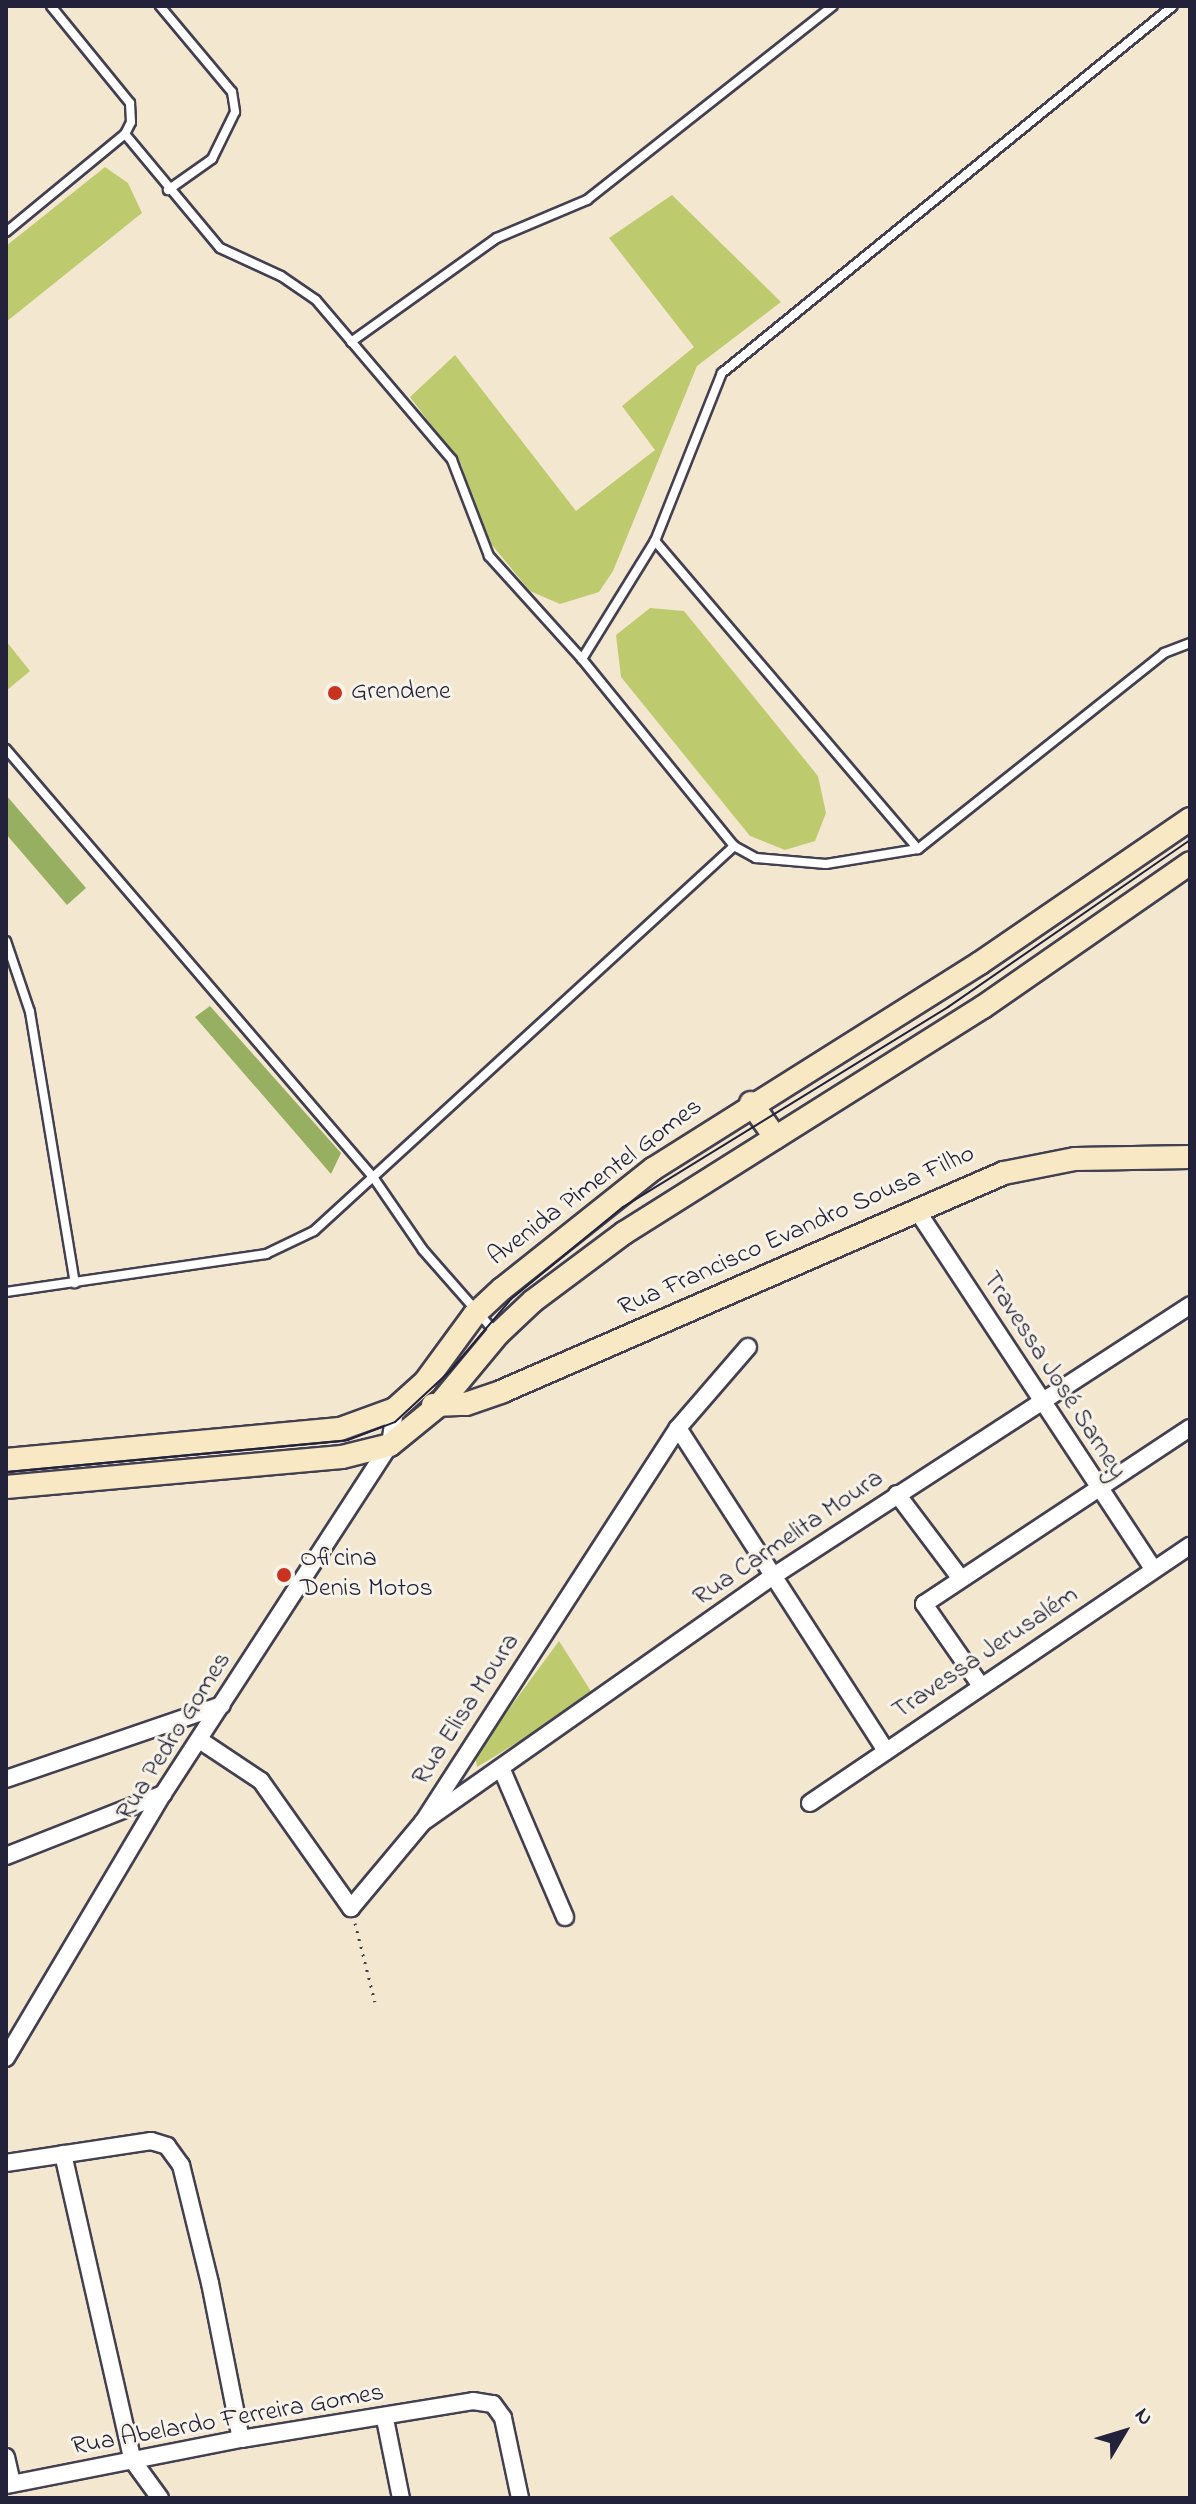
<!DOCTYPE html>
<html>
<head>
<meta charset="utf-8">
<style>
  body { margin:0 }
  #map { position:relative; width:1196px; height:2504px; overflow:hidden; background:#f4e7d0; font-family:"Indie Flower",sans-serif }
  div>[style] { position:absolute }
  .green>* { inset:0; background:#bdcb6e }
  .forest>* { inset:0; background:#96af61 }
  .path>* { height:3px; margin-top:-1.5px; transform-origin:0; background:repeating-linear-gradient(90deg,#424051 0 2px,transparent 0 8px) }
  .roads { filter:drop-shadow(2px 0 #424051) drop-shadow(-2px 0 #424051) drop-shadow(0 2px #424051) drop-shadow(0 -2px #424051) }
  .lane>* { height:8px; margin:-4px; padding:0 4px; transform-origin:4px; border-radius:4px; background:#fff }
  .street>* { height:16px; margin:-8px; padding:0 8px; transform-origin:8px; border-radius:8px; background:#fff }
  .secondary>* { height:22px; margin:-11px; padding:0 11px; transform-origin:11px; border-radius:11px; background:#f8e8c3 }
  .tram>* { height:2px; margin:-1px; padding:0 1px; transform-origin:1px; border-radius:1px; background:#22223b }
  .dots>* { width:22px; height:22px; translate:-50% -50%; box-sizing:border-box; border:4px solid #f7f3e8; border-radius:50% }
  span { translate:-50% -50%; white-space:nowrap; text-align:center; line-height:1.15; -webkit-text-stroke:6px #f7f3e8; paint-order:stroke }
  .poi-label { font-size:26px; color:#22223b }
  .left { translate:0 -50%; text-align:left }
  .street-label { font-size:26px; color:#22223b }
  .frame { position:absolute; inset:0; border:8px solid #22223b; pointer-events:none }
  .north { position:absolute; left:1084px; top:2392px; width:80px; height:80px; -webkit-text-stroke:6px #f7f3e8; paint-order:stroke; rotate:52deg; font-size:22px; font-weight:700; line-height:32px; text-align:center; color:#22223b }
  .north::after { content:''; display:block; margin:auto; width:28px; height:36px; background:#22223b; clip-path:polygon(50% 0,100% 100%,50% 72%,0 100%) }
</style>
</head>
<body>
<div id="map">
  <div class="green">
    <i style="clip-path:polygon(105px 167px,128px 183px,142px 213px,6px 322px,6px 246px)"></i>
    <i style="clip-path:polygon(672px 195px,781px 302px,697px 366px,613px 571px,599px 592px,560px 604px,530px 591px,477px 527px,462px 466px,410px 397px,455px 355px,576px 511px,655px 450px,622px 406px,694px 347px,609px 238px)"></i>
    <i style="clip-path:polygon(650px 608px,684px 611px,818px 776px,826px 813px,815px 841px,785px 850px,750px 836px,621px 677px,616px 635px)"></i>
    <i style="clip-path:polygon(6px 641px,30px 671px,6px 691px)"></i>
    <i style="clip-path:polygon(559px 1641px,594px 1696px,477px 1767px,475px 1755px)"></i>
  </div>
  <div class="forest">
    <i style="clip-path:polygon(6px 795px,86px 888px,67px 905px,6px 834px)"></i>
    <i style="clip-path:polygon(210px 1006px,341px 1153px,331px 1174px,195px 1017px)"></i>
  </div>
  <div class="path">
    <i style="left:355px;top:1923px;width:81px;rotate:75.8deg"></i>
  </div>
  <div class="roads">
    <div class="lane">
      <i style="left:160px;top:6px;width:112px;rotate:50.1deg"></i>
      <i style="left:232px;top:92px;width:20px;rotate:81deg"></i>
      <i style="left:235px;top:112px;width:52px;rotate:116.1deg"></i>
      <i style="left:212px;top:159px;width:54px;rotate:144.8deg"></i>
      <i style="left:125px;top:134px;width:148px;rotate:50.2deg"></i>
      <i style="left:220px;top:248px;width:67px;rotate:24.7deg"></i>
      <i style="left:281px;top:276px;width:42px;rotate:34.4deg"></i>
      <i style="left:316px;top:300px;width:210px;rotate:49.6deg"></i>
      <i style="left:452px;top:460px;width:103px;rotate:68.9deg"></i>
      <i style="left:489px;top:556px;width:139px;rotate:47.9deg"></i>
      <i style="left:582px;top:659px;width:241px;rotate:50.9deg"></i>
      <i style="left:734px;top:846px;width:25px;rotate:29deg"></i>
      <i style="left:756px;top:858px;width:70px;rotate:4.9deg"></i>
      <i style="left:826px;top:864px;width:93px;rotate:-9.3deg"></i>
      <i style="left:918px;top:849px;width:315px;rotate:-38.5deg"></i>
      <i style="left:1164px;top:653px;width:28px;rotate:-21deg"></i>
      <i style="left:6px;top:232px;width:154px;rotate:-39.5deg"></i>
      <i style="left:125px;top:134px;width:13px;rotate:-63deg"></i>
      <i style="left:131px;top:122px;width:19px;rotate:-93deg"></i>
      <i style="left:130px;top:103px;width:125px;rotate:-129.2deg"></i>
      <i style="left:351px;top:342px;width:179px;rotate:-35.5deg"></i>
      <i style="left:497px;top:238px;width:98px;rotate:-22.9deg"></i>
      <i style="left:587px;top:200px;width:313px;rotate:-38.3deg"></i>
      <i style="left:655px;top:541px;width:405px;rotate:49.5deg"></i>
      <i style="left:582px;top:659px;width:139px;rotate:-58.3deg"></i>
      <i style="left:655px;top:541px;width:181px;rotate:-68.3deg"></i>
      <i style="left:722px;top:373px;width:581px;rotate:-39.14deg"></i>
      <i style="left:6px;top:749px;width:564px;rotate:49.39deg"></i>
      <i style="left:373px;top:1177px;width:490px;rotate:-42.5deg"></i>
      <i style="left:6px;top:941px;width:75px;rotate:71.3deg"></i>
      <i style="left:30px;top:1012px;width:275px;rotate:80.6deg"></i>
      <i style="left:6px;top:1292px;width:263px;rotate:-8.3deg"></i>
      <i style="left:266px;top:1254px;width:53px;rotate:-25.6deg"></i>
      <i style="left:314px;top:1231px;width:80px;rotate:-42.5deg"></i>
      <i style="left:373px;top:1177px;width:88px;rotate:55.6deg"></i>
      <i style="left:423px;top:1250px;width:109px;rotate:48.7deg"></i>
    </div>
    <div class="street">
      <i style="left:916px;top:1209px;width:431px;rotate:56.6deg"></i>
      <i style="left:678px;top:1428px;width:384px;rotate:57.2deg"></i>
      <i style="left:897px;top:1494px;width:106px;rotate:53deg"></i>
      <i style="left:981px;top:1686px;width:100px;rotate:-124.8deg"></i>
      <i style="left:924px;top:1604px;width:319px;rotate:-33.5deg"></i>
      <i style="left:201px;top:1741px;width:72px;rotate:33.7deg"></i>
      <i style="left:261px;top:1781px;width:156px;rotate:54.7deg"></i>
      <i style="left:351px;top:1908px;width:112px;rotate:-50.1deg"></i>
      <i style="left:423px;top:1822px;width:469px;rotate:-57.1deg"></i>
      <i style="left:678px;top:1428px;width:107px;rotate:-49.2deg"></i>
      <i style="left:502px;top:1770px;width:160px;rotate:66.8deg"></i>
      <i style="left:6px;top:1779px;width:228px;rotate:-18.9deg"></i>
      <i style="left:810px;top:1803px;width:459px;rotate:-34.1deg"></i>
      <i style="left:423px;top:1822px;width:430px;rotate:-35.1deg"></i>
      <i style="left:775px;top:1575px;width:495px;rotate:-33deg"></i>
      <i style="left:6px;top:1856px;width:169px;rotate:-21.5deg"></i>
      <i style="left:6px;top:2058px;width:307px;rotate:-59.3deg"></i>
      <i style="left:163px;top:1794px;width:416px;rotate:-57deg"></i>
      <i style="left:390px;top:1445px;width:36px;rotate:-82deg"></i>
      <i style="left:63px;top:2154px;width:315px;rotate:77.2deg"></i>
      <i style="left:133px;top:2461px;width:46px;rotate:53.9deg"></i>
      <i style="left:6px;top:2163px;width:147px;rotate:-8.6deg"></i>
      <i style="left:151px;top:2141px;width:17px;rotate:17deg"></i>
      <i style="left:167px;top:2146px;width:24px;rotate:54deg"></i>
      <i style="left:181px;top:2165px;width:122px;rotate:76.2deg"></i>
      <i style="left:210px;top:2283px;width:159px;rotate:78.8deg"></i>
      <i style="left:385px;top:2419px;width:81px;rotate:78.6deg"></i>
      <i style="left:6px;top:2457px;width:27px;rotate:77deg"></i>
      <i style="left:6px;top:2485px;width:239px;rotate:-11.1deg"></i>
      <i style="left:241px;top:2439px;width:235px;rotate:-9.3deg"></i>
      <i style="left:473px;top:2401px;width:20px;rotate:9deg"></i>
      <i style="left:493px;top:2404px;width:17px;rotate:54deg"></i>
      <i style="left:503px;top:2418px;width:82px;rotate:78deg"></i>
    </div>
    <div class="secondary">
      <i style="left:751px;top:1103px;width:42px;rotate:54.8deg"></i>
      <i style="left:433px;top:1405px;width:33px;rotate:-2deg"></i>
      <i style="left:466px;top:1404px;width:39px;rotate:-19deg"></i>
      <i style="left:503px;top:1391px;width:546px;rotate:-23.52deg"></i>
      <i style="left:1004px;top:1173px;width:72px;rotate:-11.2deg"></i>
      <i style="left:1075px;top:1159px;width:115px;rotate:-1deg"></i>
      <i style="left:6px;top:1460px;width:335px;rotate:-5.3deg"></i>
      <i style="left:340px;top:1429px;width:59px;rotate:-20deg"></i>
      <i style="left:395px;top:1409px;width:40px;rotate:-42deg"></i>
      <i style="left:425px;top:1382px;width:84px;rotate:-53.7deg"></i>
      <i style="left:475px;top:1314px;width:37px;rotate:-43deg"></i>
      <i style="left:502px;top:1289px;width:193px;rotate:-38.5deg"></i>
      <i style="left:653px;top:1169px;width:386px;rotate:-32.2deg"></i>
      <i style="left:980px;top:963px;width:255px;rotate:-34.4deg"></i>
      <i style="left:6px;top:1487px;width:337px;rotate:-5.1deg"></i>
      <i style="left:342px;top:1457px;width:49px;rotate:-14deg"></i>
      <i style="left:390px;top:1445px;width:63px;rotate:-39.2deg"></i>
      <i style="left:439px;top:1405px;width:92px;rotate:-50.3deg"></i>
      <i style="left:498px;top:1334px;width:48px;rotate:-43.3deg"></i>
      <i style="left:533px;top:1301px;width:114px;rotate:-36.8deg"></i>
      <i style="left:624px;top:1233px;width:424px;rotate:-32.2deg"></i>
      <i style="left:983px;top:1007px;width:252px;rotate:-34.8deg"></i>
    </div>
  </div>
  <div class="tram">
    <i style="left:6px;top:1472px;width:343px;rotate:-5.3deg"></i>
    <i style="left:348px;top:1440px;width:50px;rotate:-21deg"></i>
    <i style="left:395px;top:1422px;width:75px;rotate:-42.8deg"></i>
    <i style="left:450px;top:1371px;width:94px;rotate:-49.7deg"></i>
    <i style="left:511px;top:1299px;width:145px;rotate:-39.4deg"></i>
    <i style="left:623px;top:1207px;width:382px;rotate:-31.6deg"></i>
    <i style="left:948px;top:1007px;width:294px;rotate:-34.6deg"></i>
  </div>
  <div class="dots">
    <i style="left:335px;top:693px;background:#c8321e"></i>
    <i style="left:284px;top:1575px;background:#c8321e"></i>
  </div>
  <div class="poi-label">
    <span class="left" style="left:351px;top:693px">Grendene</span>
    <span class="left" style="left:300px;top:1575px">Oficina<br>Denis Motos</span>
  </div>
  <div class="street-label">
    <span style="left:596px;top:1183px;rotate:-37deg">Avenida Pimentel Gomes</span>
    <span style="left:797px;top:1232px;rotate:-24deg">Rua Francisco Evandro Sousa Filho</span>
    <span style="left:1053px;top:1376px;rotate:57deg">Travessa José Sarney</span>
    <span style="left:789px;top:1539px;rotate:-34deg">Rua Carmelita Moura</span>
    <span style="left:986px;top:1654px;rotate:-34deg">Travessa Jerusalém</span>
    <span style="left:467px;top:1710px;rotate:-57deg">Rua Elisa Moura</span>
    <span style="left:175px;top:1737px;rotate:-58deg">Rua Pedro Gomes</span>
    <span style="left:228px;top:2421px;rotate:-10deg">Rua Abelardo Ferreira Gomes</span>
  </div>
  <div class="frame"></div>
  <div class="north">N</div>
</div>
</body>
</html>
